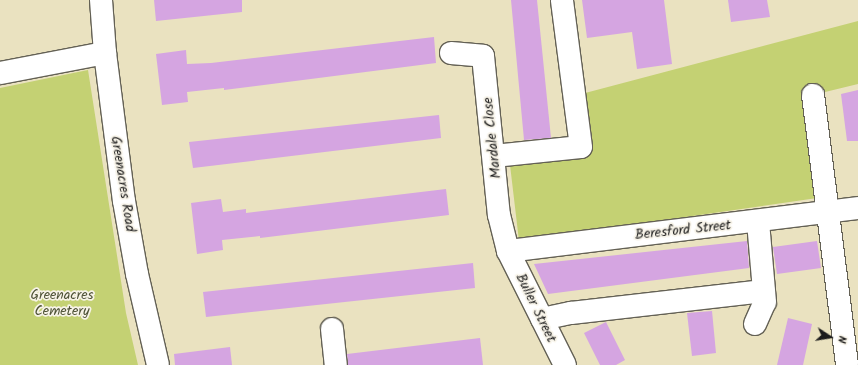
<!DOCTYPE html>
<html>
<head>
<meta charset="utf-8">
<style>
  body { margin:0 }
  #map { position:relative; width:858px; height:365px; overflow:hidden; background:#eae2c0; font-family:Kalam,sans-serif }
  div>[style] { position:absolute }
  .green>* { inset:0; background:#c4d173 }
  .building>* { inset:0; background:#d5a5e1 }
  .roads { filter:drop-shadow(1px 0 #646155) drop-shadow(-1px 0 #646155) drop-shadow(0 1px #646155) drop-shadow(0 -1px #646155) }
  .minor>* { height:22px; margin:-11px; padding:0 11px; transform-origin:11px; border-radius:11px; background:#fff }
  span { translate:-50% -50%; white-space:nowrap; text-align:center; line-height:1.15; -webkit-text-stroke:3.5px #f7f3e8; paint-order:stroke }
  .street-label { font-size:14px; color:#1c1c1c }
  .park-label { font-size:14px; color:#4e5236 }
  .north { position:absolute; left:810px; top:317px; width:40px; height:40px; -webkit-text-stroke:3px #f7f3e8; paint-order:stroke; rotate:102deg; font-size:11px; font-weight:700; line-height:16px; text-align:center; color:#1c1c1c }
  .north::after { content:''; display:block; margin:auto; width:14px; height:18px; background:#1c1c1c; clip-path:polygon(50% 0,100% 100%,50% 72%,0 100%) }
</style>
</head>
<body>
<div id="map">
  <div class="green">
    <i style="clip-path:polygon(858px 21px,858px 84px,821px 93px,831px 196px,519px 241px,508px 148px,576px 139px,570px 97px)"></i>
    <i style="clip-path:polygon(88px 70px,126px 313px,138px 365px,0 365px,0 88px)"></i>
  </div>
  <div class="building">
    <i style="clip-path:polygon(154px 0,242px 0,242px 12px,156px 21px)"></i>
    <i style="clip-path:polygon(511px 0,537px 0,551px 138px,524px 140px)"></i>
    <i style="clip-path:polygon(582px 0,664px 0,672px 64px,637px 69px,632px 32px,587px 38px)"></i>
    <i style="clip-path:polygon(728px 0,767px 0,770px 17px,731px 22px)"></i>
    <i style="clip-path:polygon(434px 37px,436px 63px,224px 90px,224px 88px,187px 92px,188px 102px,162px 105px,156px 54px,186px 50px,187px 64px,211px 63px)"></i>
    <i style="clip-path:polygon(858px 90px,858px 141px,847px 141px,841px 94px)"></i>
    <i style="clip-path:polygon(439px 115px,441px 138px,193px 168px,189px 142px)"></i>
    <i style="clip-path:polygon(446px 189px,449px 215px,260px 238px,260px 236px,222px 240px,223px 250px,197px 254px,191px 203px,221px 199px,223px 212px,246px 209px,246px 213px)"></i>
    <i style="clip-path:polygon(747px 241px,749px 268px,548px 294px,534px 264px)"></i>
    <i style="clip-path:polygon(817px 241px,821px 268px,777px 274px,773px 247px)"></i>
    <i style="clip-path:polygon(473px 263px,475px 288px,206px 317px,203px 292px)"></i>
    <i style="clip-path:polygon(712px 311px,716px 353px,692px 356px,687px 313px)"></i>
    <i style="clip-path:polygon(788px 318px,812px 324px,803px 365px,777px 365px)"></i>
    <i style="clip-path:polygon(606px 322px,625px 360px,616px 365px,600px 365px,584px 333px)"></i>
    <i style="clip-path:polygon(480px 338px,483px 365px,348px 365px,347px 354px)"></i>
    <i style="clip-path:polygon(230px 347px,232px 365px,175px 365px,174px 354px)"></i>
  </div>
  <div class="roads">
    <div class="minor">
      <i style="left:101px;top:0;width:53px;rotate:85.7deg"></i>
      <i style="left:105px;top:53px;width:149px;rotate:82.7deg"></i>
      <i style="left:124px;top:201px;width:74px;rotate:79.9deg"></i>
      <i style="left:137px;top:274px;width:93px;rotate:77deg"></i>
      <i style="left:451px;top:53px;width:32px;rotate:5deg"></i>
      <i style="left:483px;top:56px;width:160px;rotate:84.3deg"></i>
      <i style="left:499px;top:215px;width:37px;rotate:76deg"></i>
      <i style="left:508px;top:251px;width:127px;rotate:63.4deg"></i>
      <i style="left:0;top:73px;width:107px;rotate:-10.8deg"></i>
      <i style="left:813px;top:95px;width:272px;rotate:82.8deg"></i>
      <i style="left:494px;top:156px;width:87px;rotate:-5.9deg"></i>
      <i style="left:581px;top:147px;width:148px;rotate:-97.4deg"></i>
      <i style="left:508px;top:251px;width:353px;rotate:-7deg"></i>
      <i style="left:542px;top:319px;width:30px;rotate:-12deg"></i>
      <i style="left:571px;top:313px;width:194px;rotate:-6.5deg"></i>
      <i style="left:755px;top:324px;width:24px;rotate:-66deg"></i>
      <i style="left:765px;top:302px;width:80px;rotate:-95deg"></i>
      <i style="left:332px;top:329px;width:36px;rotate:84deg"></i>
    </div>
  </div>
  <div class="street-label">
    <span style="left:492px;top:138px;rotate:-96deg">Mardale Close</span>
    <span style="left:123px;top:184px;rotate:81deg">Greenacres Road</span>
    <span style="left:683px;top:230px;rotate:-6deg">Beresford Street</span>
    <span style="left:536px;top:308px;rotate:64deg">Buller Street</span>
  </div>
  <div class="park-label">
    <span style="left:62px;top:303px">Greenacres<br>Cemetery</span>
  </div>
  <div class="north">N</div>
</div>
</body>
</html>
